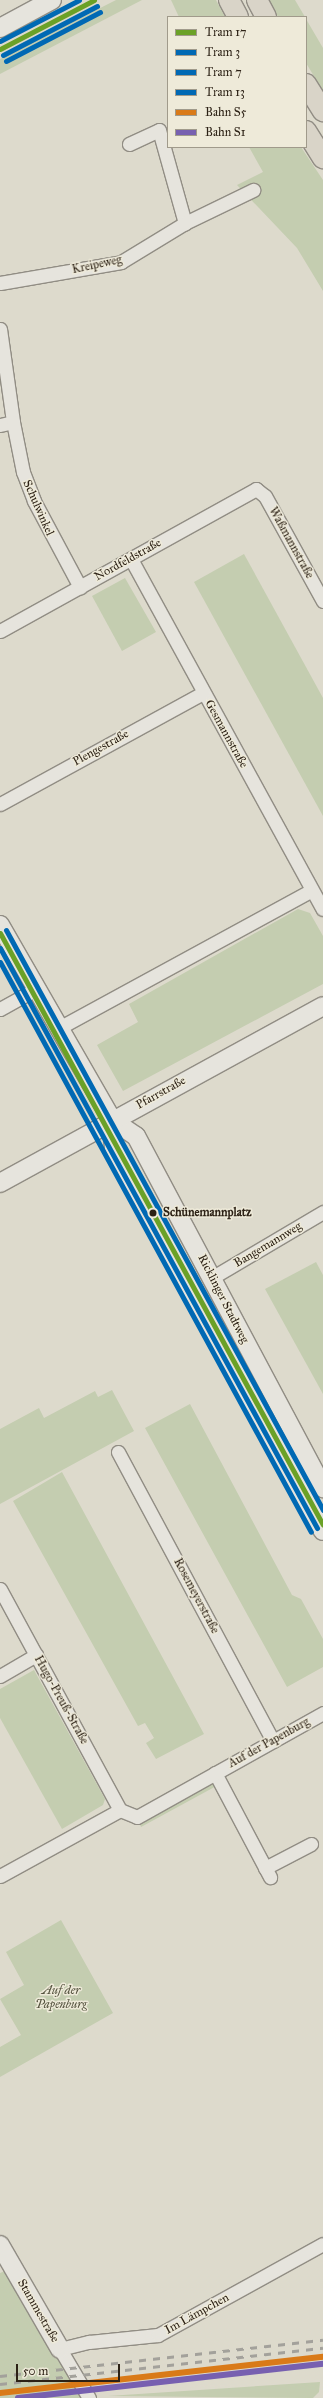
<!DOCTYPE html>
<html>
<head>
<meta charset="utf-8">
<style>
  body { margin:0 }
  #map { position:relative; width:323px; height:2398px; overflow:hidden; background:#dddacc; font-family:"IM FELL Great Primer",serif }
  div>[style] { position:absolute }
  .green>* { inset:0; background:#c4cdb0 }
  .roads { filter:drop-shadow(1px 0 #918d84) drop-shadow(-1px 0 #918d84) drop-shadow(0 1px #918d84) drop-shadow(0 -1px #918d84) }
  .street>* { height:13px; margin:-6.5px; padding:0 6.5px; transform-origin:6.5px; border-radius:6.5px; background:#e6e4dd }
  .secondary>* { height:18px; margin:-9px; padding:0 9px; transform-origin:9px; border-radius:9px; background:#e6e4dd }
  .primary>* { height:20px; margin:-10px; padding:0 10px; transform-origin:10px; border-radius:10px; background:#d9d4c8 }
  .rail>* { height:3px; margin-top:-1.5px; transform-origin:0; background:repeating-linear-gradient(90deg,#a3a19b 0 7px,transparent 0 14px) }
  .rail-1>* { height:6px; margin:-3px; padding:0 3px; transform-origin:3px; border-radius:3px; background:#d97a18 }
  .rail-2>* { height:6px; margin:-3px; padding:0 3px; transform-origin:3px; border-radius:3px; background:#7760b0 }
  .tram-1>* { height:5px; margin:-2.5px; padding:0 2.5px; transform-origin:2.5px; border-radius:2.5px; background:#6ba127 }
  .tram-2>* { height:5px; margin:-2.5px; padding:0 2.5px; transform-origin:2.5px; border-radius:2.5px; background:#0069b4 }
  .tram-3>* { height:5px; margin:-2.5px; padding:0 2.5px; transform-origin:2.5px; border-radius:2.5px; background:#0069b4 }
  .tram-4>* { height:5px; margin:-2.5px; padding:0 2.5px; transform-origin:2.5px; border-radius:2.5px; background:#0069b4 }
  .dots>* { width:11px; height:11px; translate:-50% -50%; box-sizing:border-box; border:2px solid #eeead9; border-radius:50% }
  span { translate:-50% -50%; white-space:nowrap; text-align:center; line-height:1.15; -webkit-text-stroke:3px #eeead9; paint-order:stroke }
  .street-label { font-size:12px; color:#2c2115 }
  .stop-label { font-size:12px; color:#2c2115; font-weight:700 }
  .left { translate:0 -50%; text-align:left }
  .park-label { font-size:12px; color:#53513d; font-style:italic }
  .legend { position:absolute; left:167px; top:16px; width:140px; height:132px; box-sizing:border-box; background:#eeead9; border:1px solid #a09a8b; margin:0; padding:5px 7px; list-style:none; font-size:12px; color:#2c2115 }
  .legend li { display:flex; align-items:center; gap:8px; height:20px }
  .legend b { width:20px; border:1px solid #a09a8b }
  .scale { position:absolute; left:16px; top:2364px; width:104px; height:18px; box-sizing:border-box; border:2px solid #2c2115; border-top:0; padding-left:5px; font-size:12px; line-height:14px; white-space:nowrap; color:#2c2115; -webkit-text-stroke:3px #eeead9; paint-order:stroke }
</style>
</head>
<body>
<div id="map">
  <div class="green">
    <i style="clip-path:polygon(116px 0,142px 0,0 74px,0 59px)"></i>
    <i style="clip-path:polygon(171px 0,216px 0,225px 17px,179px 17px)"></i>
    <i style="clip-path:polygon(269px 0,295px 0,305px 17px,278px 17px)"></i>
    <i style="clip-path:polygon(306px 19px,323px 48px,323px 91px,306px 63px)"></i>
    <i style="clip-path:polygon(249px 147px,301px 147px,323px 180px,323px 291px,297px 248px,237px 185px,263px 172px)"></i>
    <i style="clip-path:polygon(244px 554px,323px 698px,323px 816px,194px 582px)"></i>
    <i style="clip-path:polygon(125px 578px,156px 632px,122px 651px,92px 596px)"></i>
    <i style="clip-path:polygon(298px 909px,310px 913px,323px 936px,323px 984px,123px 1091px,97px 1045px,138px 1022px,129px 1004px)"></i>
    <i style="clip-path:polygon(316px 1262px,323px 1275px,323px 1394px,265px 1289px)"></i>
    <i style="clip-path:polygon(112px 1390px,134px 1431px,0 1504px,0 1429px,39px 1408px,44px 1418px,95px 1391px,98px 1397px)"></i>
    <i style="clip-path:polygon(190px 1404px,292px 1595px,301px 1599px,323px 1639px,323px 1667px,287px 1687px,145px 1428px)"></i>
    <i style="clip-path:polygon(62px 1472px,204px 1734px,156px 1759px,146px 1743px,154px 1738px,145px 1723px,138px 1726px,13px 1501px)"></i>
    <i style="clip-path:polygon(34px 1670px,105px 1799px,103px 1805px,62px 1829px,0 1718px,0 1689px)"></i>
    <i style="clip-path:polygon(215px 1773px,220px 1784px,141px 1827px,137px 1817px)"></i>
    <i style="clip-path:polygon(61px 1920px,113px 2013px,0 2077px,0 2047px,21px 2035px,0 1999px,24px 1985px,6px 1952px)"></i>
    <i style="clip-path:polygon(13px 2268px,89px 2398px,0 2398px,0 2273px)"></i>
    <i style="clip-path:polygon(320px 2382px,319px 2392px,313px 2398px,108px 2396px)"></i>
  </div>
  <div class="roads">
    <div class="street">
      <i style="left:129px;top:144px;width:33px;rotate:-25deg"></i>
      <i style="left:159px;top:130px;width:97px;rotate:74.4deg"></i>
      <i style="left:0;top:283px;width:123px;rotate:-9.8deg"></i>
      <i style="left:121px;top:262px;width:75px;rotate:-31.4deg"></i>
      <i style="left:185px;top:223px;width:76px;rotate:-25.9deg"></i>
      <i style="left:0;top:329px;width:94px;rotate:82deg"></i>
      <i style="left:0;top:425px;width:13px;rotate:-13deg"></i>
      <i style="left:13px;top:422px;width:51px;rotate:78.7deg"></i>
      <i style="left:23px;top:472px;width:31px;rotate:69deg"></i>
      <i style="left:34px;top:501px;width:98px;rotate:61.9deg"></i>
      <i style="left:131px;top:559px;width:399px;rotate:61.3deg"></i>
      <i style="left:0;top:631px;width:293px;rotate:-29deg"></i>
      <i style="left:256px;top:489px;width:11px;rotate:38deg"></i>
      <i style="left:265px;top:496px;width:120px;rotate:61.1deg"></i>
      <i style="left:0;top:804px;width:231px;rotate:-28.7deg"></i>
      <i style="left:0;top:1009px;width:41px;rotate:-29.1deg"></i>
      <i style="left:57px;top:1029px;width:290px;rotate:-28.6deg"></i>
      <i style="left:213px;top:1277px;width:128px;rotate:-30.6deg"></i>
      <i style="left:118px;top:1452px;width:328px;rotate:61.8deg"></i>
      <i style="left:0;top:1589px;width:251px;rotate:61.5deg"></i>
      <i style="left:0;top:1676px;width:42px;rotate:-30.3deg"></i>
      <i style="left:215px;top:1773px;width:118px;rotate:62.1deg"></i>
      <i style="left:265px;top:1868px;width:52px;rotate:-27.6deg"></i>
      <i style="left:0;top:1876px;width:137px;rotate:-28.8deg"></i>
      <i style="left:120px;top:1810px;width:18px;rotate:22deg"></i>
      <i style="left:137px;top:1817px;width:213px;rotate:-29.2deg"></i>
      <i style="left:89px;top:2398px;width:57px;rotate:-120.6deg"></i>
      <i style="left:60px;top:2349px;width:30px;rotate:-14deg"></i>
      <i style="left:89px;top:2342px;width:69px;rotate:-5.8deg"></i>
      <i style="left:158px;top:2335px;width:188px;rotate:-28.9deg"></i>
    </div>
    <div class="secondary">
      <i style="left:0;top:28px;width:59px;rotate:-28.3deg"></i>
      <i style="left:0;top:925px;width:225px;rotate:60.1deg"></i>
      <i style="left:112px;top:1120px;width:29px;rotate:34deg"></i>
      <i style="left:136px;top:1136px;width:399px;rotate:62deg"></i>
      <i style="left:112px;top:1120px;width:28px;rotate:86deg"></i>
      <i style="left:114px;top:1148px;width:436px;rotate:61.4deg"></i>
      <i style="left:0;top:1183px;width:368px;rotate:-28.7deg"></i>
      <i style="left:0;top:2245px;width:120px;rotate:60deg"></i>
    </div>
    <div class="primary">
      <i style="left:229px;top:0;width:19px;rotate:62deg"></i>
      <i style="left:257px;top:0;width:19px;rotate:62deg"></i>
      <i style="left:306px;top:84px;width:32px;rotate:58deg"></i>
      <i style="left:306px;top:131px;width:32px;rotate:58deg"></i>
    </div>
  </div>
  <div class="rail">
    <i style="left:0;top:2376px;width:325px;rotate:-6.4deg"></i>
    <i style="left:0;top:2384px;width:325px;rotate:-6.4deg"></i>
  </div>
  <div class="rail-1">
    <i style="left:0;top:2393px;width:325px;rotate:-6.4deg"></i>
  </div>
  <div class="rail-2">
    <i style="left:18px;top:2398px;width:307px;rotate:-6.4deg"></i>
  </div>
  <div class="tram-1">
    <i style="left:0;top:49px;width:106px;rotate:-27.5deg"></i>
    <i style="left:0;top:933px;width:674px;rotate:61.38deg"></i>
  </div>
  <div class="tram-2">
    <i style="left:3px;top:55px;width:106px;rotate:-27.5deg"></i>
    <i style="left:0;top:948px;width:661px;rotate:61.34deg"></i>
  </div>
  <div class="tram-3">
    <i style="left:0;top:41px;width:89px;rotate:-27.4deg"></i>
    <i style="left:6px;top:930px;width:661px;rotate:61.34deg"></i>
  </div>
  <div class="tram-4">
    <i style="left:6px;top:61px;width:106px;rotate:-27.5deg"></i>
    <i style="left:0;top:962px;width:649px;rotate:61.38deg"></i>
  </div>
  <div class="dots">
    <i style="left:153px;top:1213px;background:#2c2115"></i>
  </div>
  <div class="street-label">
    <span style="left:97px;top:265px;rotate:-12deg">Kreipeweg</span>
    <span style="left:38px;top:508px;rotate:66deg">Schulwinkel</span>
    <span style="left:291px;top:543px;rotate:61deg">Waßmannstraße</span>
    <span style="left:128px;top:560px;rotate:-29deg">Nordfeldstraße</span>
    <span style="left:226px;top:734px;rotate:61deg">Gesmannstraße</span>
    <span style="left:101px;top:748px;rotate:-29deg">Plengestraße</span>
    <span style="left:161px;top:1093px;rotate:-29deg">Pfarrstraße</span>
    <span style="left:268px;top:1245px;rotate:-31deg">Bangemannweg</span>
    <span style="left:223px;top:1299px;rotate:63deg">Ricklinger Stadtweg</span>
    <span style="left:196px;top:1596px;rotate:62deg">Rosemeyerstraße</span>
    <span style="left:61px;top:1700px;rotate:61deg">Hugo-Preuß-Straße</span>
    <span style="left:269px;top:1743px;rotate:-29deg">Auf der Papenburg</span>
    <span style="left:38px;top:2311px;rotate:60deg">Stammestraße</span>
    <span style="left:197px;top:2314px;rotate:-29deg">Im Lämpchen</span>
  </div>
  <div class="stop-label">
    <span class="left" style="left:163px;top:1213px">Schünemannplatz</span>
  </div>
  <div class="park-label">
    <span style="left:61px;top:1998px">Auf der<br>Papenburg</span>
  </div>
  <ul class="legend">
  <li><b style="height:5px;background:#6ba127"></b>Tram 17</li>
  <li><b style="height:5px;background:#0069b4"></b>Tram 3</li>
  <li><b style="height:5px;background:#0069b4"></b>Tram 7</li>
  <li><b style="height:5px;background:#0069b4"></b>Tram 13</li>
  <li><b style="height:5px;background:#d97a18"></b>Bahn S5</li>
  <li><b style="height:5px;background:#7760b0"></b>Bahn S1</li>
  </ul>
  <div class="scale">50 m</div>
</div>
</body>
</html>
